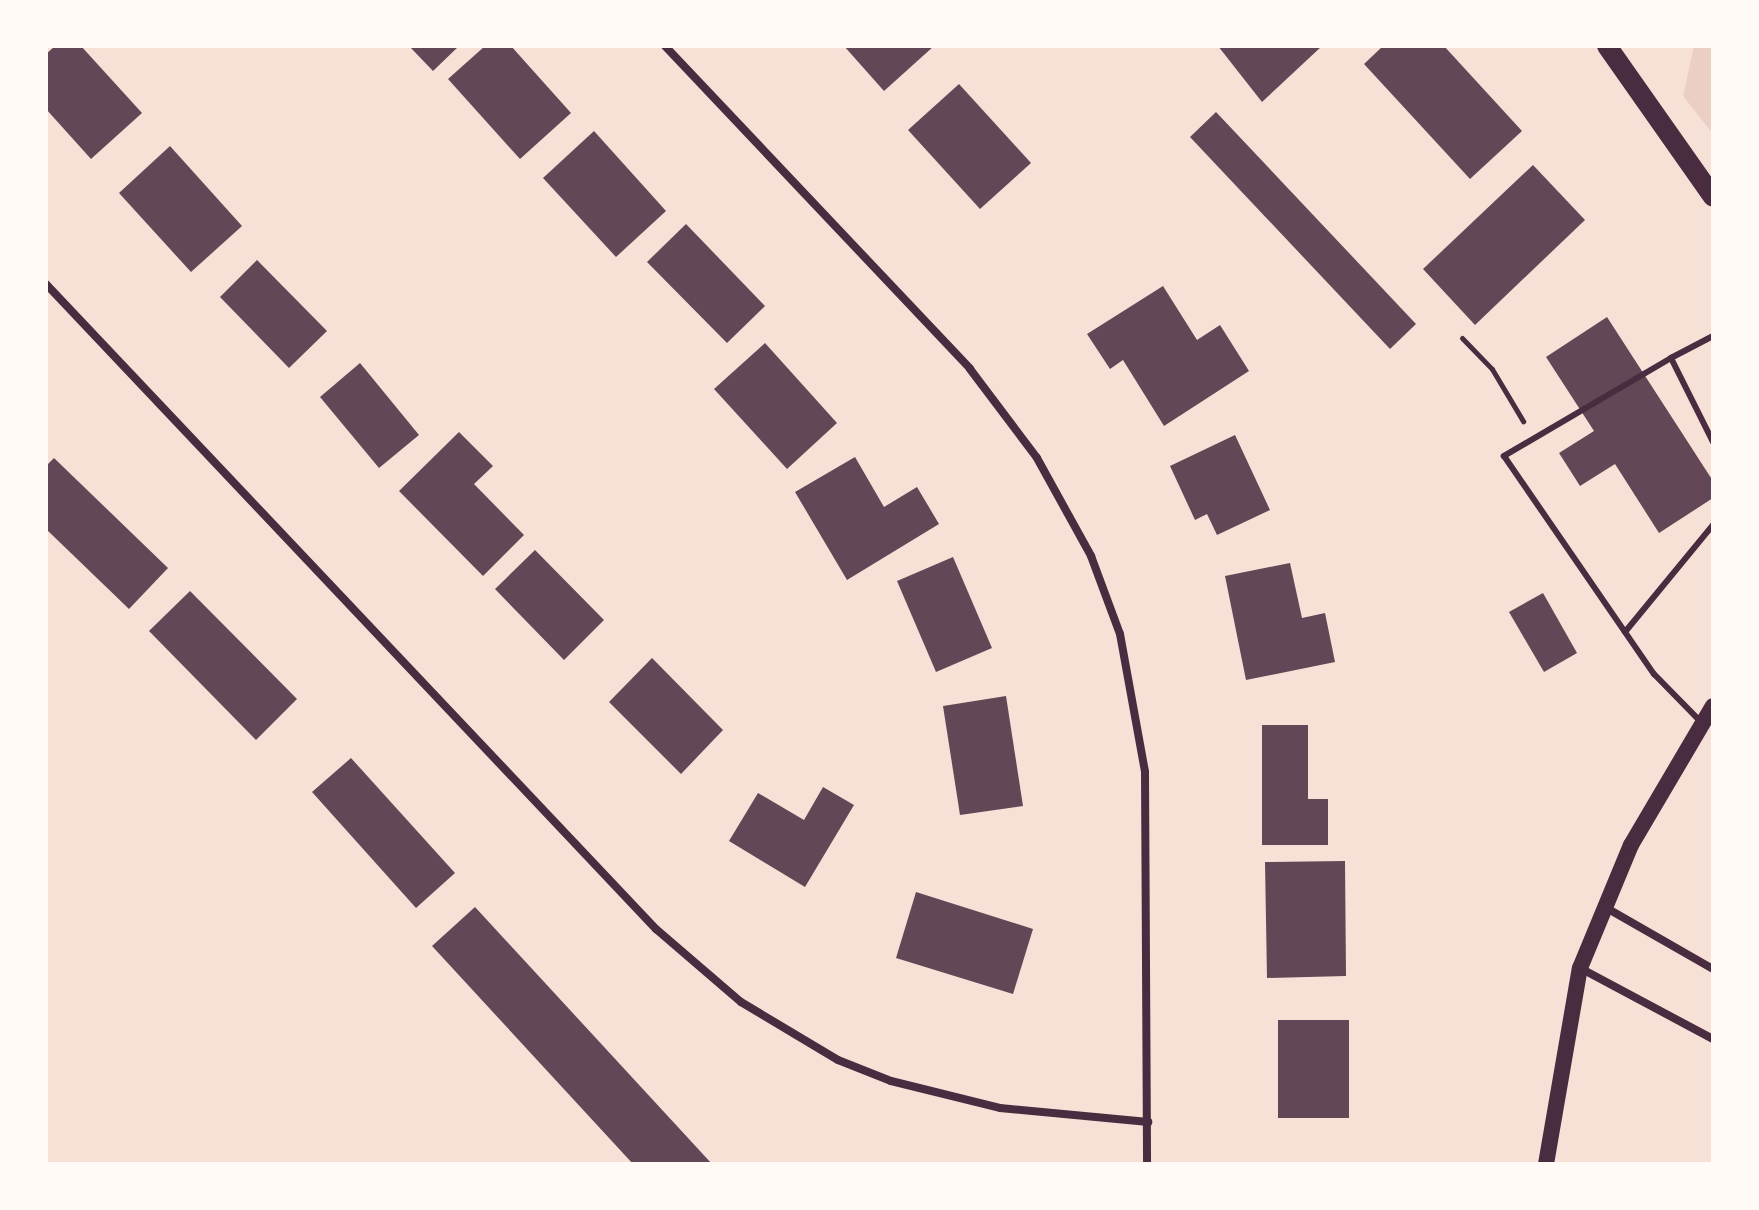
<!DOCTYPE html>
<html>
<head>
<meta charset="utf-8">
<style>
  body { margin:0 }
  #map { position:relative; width:1759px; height:1210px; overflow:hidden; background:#f7e1d7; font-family:Barlow,sans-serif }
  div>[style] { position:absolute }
  .green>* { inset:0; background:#ebcfc5 }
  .building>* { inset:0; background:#644757 }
  .path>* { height:5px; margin:-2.5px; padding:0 2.5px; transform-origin:2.5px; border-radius:2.5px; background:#4a2c40 }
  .service>* { height:6px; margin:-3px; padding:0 3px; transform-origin:3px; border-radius:3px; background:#4a2c40 }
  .minor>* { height:8px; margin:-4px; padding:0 4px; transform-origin:4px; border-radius:4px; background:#4a2c40 }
  .secondary>* { height:16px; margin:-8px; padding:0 8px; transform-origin:8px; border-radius:8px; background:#4a2c40 }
  .primary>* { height:20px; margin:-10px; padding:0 10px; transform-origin:10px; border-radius:10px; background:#4a2c40 }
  span { translate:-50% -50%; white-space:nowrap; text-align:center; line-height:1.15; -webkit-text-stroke:8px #fffaf5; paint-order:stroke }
  .frame { position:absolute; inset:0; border:48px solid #fffaf5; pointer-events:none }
</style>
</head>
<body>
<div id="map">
  <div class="green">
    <i style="clip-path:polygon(1694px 46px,1713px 46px,1713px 134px,1683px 96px)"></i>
  </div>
  <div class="building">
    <i style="clip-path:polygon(55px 46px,81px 46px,142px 113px,91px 159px,46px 109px,46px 54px)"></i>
    <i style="clip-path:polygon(409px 46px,459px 46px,433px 71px)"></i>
    <i style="clip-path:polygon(485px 46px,511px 46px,571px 113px,520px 159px,448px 79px)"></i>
    <i style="clip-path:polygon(844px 46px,934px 46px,884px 91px)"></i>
    <i style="clip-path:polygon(1218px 46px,1322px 46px,1262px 102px)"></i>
    <i style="clip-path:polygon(1383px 46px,1444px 46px,1522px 131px,1470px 179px,1364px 64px)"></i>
    <i style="clip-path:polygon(959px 84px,1031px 163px,980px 209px,908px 130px)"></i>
    <i style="clip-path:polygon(1216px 112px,1416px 324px,1390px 349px,1190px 137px)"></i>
    <i style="clip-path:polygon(594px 131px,666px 211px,616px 257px,543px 178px)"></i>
    <i style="clip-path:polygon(170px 146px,242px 226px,191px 272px,119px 193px)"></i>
    <i style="clip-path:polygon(1533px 165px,1585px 220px,1475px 325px,1423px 269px)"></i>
    <i style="clip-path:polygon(686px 224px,765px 306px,727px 343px,647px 262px)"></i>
    <i style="clip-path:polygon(257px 260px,327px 331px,289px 368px,220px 297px)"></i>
    <i style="clip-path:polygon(1163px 286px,1197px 340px,1220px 325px,1249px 371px,1164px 426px,1123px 360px,1110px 369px,1087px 334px)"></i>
    <i style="clip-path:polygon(1607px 317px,1713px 481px,1713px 498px,1659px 533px,1615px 464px,1580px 486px,1559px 453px,1594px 431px,1546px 357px)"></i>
    <i style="clip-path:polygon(765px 343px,837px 423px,787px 469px,714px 389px)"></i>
    <i style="clip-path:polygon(360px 363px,419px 435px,379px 468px,320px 397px)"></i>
    <i style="clip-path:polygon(459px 432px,493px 466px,474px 484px,524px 535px,483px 576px,399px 491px)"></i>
    <i style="clip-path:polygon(1235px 435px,1270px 510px,1217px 535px,1207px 514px,1195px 520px,1170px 466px)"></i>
    <i style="clip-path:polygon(855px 457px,884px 507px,917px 487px,939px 524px,847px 580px,795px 492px)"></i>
    <i style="clip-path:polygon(54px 458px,168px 568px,129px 609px,46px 529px,46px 466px)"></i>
    <i style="clip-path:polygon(535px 550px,604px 620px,564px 660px,495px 589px)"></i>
    <i style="clip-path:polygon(953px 557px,992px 648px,936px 672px,897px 581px)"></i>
    <i style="clip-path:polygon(1290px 563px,1302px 618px,1325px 613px,1335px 662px,1246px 680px,1225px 576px)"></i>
    <i style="clip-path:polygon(190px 591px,297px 699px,256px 740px,149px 631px)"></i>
    <i style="clip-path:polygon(1543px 593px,1577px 653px,1544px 672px,1509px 612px)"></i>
    <i style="clip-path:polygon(652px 658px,723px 730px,681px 774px,609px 702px)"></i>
    <i style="clip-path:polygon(1006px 696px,1023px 806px,960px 815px,943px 706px)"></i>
    <i style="clip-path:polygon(1262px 725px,1308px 725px,1308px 799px,1328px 799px,1328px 845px,1262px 845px)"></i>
    <i style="clip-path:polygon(351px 758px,455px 873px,416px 908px,312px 792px)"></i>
    <i style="clip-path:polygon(823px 787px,854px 805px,805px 887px,729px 841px,758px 793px,804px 820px)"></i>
    <i style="clip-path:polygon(1345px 861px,1346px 976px,1267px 978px,1265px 862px)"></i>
    <i style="clip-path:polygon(916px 892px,1033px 929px,1013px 994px,896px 958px)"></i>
    <i style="clip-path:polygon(475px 907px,712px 1164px,633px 1164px,432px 946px)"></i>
    <i style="clip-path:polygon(1278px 1020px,1349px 1020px,1349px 1118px,1278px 1118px)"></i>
  </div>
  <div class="path">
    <i style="left:1462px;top:338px;width:43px;rotate:45.9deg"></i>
    <i style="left:1492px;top:369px;width:61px;rotate:59.2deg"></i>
  </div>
  <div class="service">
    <i style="left:1713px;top:336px;width:47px;rotate:152.4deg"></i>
    <i style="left:1671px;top:358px;width:94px;rotate:63.4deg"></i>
    <i style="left:1671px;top:358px;width:194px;rotate:149.6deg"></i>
    <i style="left:1504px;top:456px;width:265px;rotate:55.5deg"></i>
    <i style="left:1654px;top:674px;width:66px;rotate:45.6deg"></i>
    <i style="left:1625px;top:632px;width:139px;rotate:-50.6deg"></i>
  </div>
  <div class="minor">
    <i style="left:665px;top:46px;width:444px;rotate:46.6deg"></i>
    <i style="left:970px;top:369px;width:111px;rotate:53deg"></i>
    <i style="left:1037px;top:458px;width:112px;rotate:61.1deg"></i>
    <i style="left:1091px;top:556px;width:83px;rotate:69.6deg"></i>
    <i style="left:1120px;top:634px;width:140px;rotate:79.7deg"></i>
    <i style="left:1145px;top:772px;width:392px;rotate:89.7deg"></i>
    <i style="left:46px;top:284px;width:888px;rotate:46.6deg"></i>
    <i style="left:656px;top:929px;width:112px;rotate:40.7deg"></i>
    <i style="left:741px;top:1002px;width:113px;rotate:30.9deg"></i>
    <i style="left:838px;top:1060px;width:57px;rotate:21.6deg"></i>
    <i style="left:891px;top:1081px;width:112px;rotate:13.9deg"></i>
    <i style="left:1000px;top:1108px;width:149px;rotate:5.4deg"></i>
    <i style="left:1603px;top:906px;width:127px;rotate:29.8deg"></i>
    <i style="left:1580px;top:968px;width:151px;rotate:28.1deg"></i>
  </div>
  <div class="secondary">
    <i style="left:1546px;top:1164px;width:199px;rotate:-80.2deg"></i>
    <i style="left:1580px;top:968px;width:133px;rotate:-67.5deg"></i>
    <i style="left:1631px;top:845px;width:161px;rotate:-59.5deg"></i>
  </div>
  <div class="primary">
    <i style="left:1607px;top:46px;width:184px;rotate:54.9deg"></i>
  </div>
  <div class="frame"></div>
</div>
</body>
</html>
